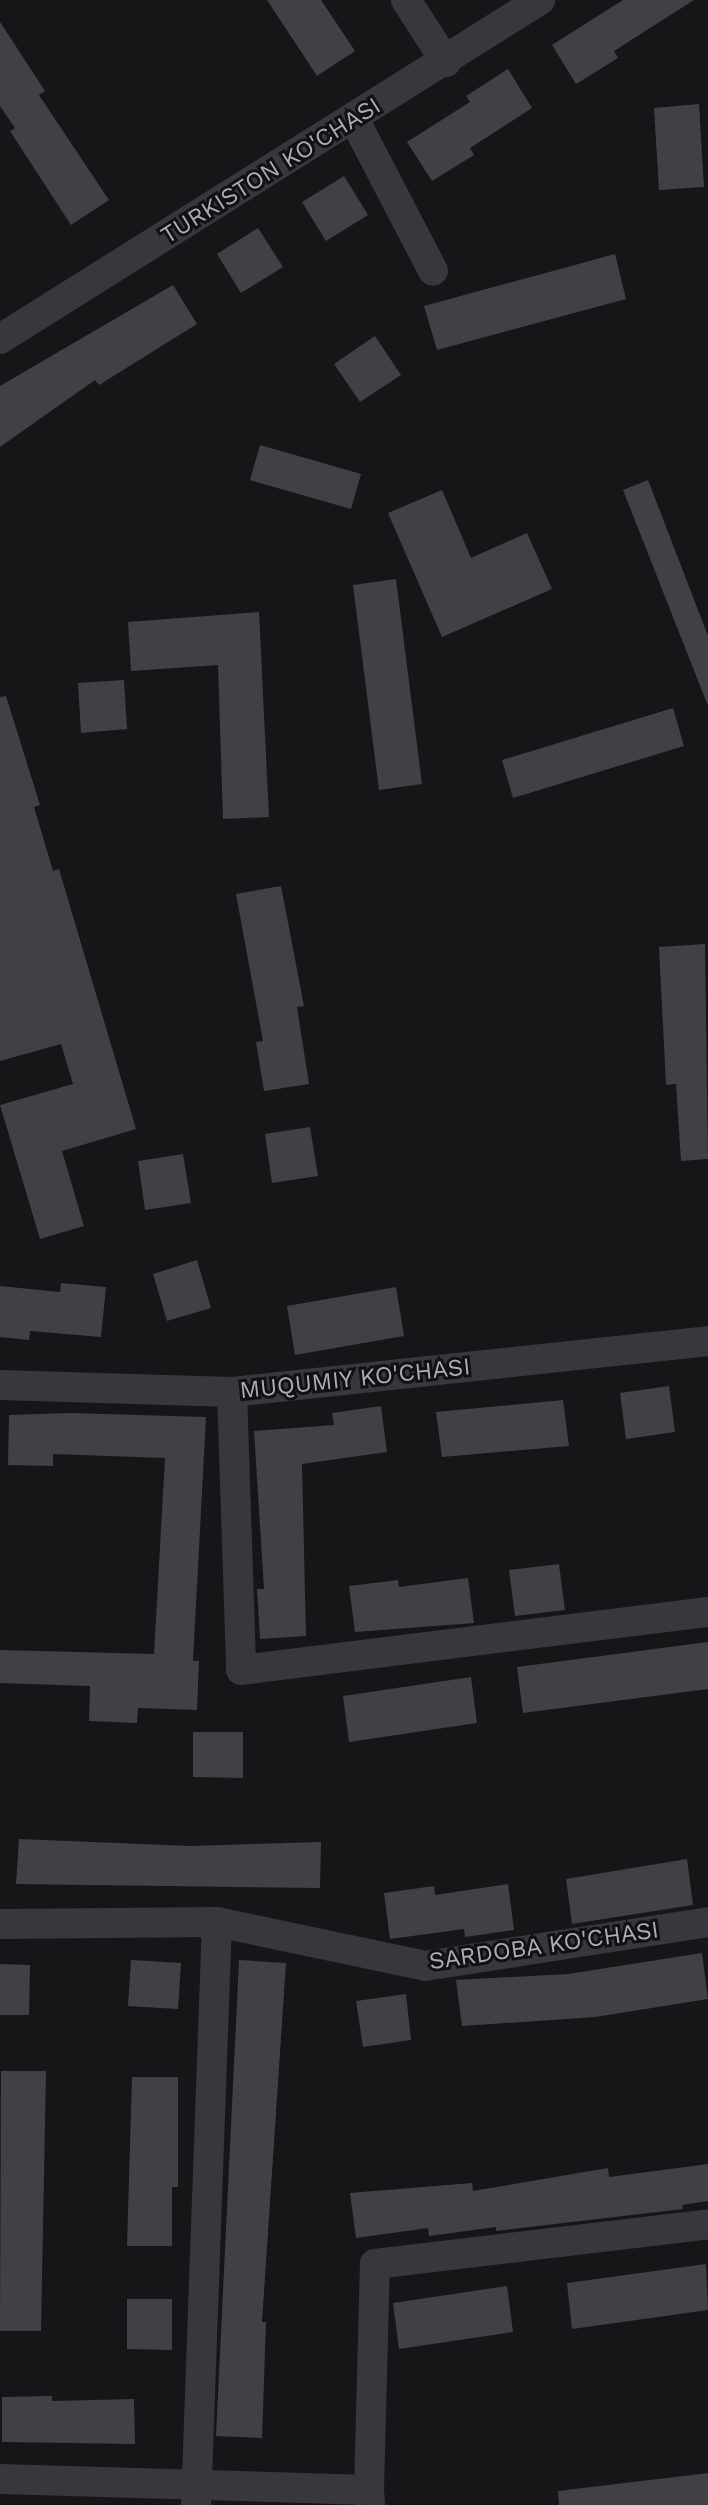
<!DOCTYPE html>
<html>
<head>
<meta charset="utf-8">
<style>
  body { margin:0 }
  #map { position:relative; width:708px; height:2505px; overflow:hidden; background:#161618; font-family:"Work Sans",sans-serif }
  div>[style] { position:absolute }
  .building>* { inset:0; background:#404145 }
  .minor>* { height:30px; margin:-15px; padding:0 15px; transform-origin:15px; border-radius:15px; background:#37383d }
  span { translate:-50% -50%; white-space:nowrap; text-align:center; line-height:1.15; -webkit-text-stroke:6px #111113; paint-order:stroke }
  .street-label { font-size:24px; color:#a8adb8 }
</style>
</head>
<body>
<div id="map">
  <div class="building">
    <i style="clip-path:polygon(267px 0,321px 0,355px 51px,317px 76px)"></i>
    <i style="clip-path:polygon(623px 0,694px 0,614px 51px,618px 58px,576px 84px,552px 45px)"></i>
    <i style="clip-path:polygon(0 22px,45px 91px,39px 95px,109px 200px,71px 225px,10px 131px,15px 128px,0 106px)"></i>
    <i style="clip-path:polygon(508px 69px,532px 108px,470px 148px,474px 155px,432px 181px,407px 142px,470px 102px,466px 96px)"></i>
    <i style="clip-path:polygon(699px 104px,704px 187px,659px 190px,654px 108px)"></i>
    <i style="clip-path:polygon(344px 176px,368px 215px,326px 241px,302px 202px)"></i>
    <i style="clip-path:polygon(258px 228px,283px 267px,241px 293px,217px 254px)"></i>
    <i style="clip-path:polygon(615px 254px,626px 299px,437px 350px,424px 306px)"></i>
    <i style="clip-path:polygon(173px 285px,197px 324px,99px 385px,95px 380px,0 447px,0 386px)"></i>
    <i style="clip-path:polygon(375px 336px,401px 375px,360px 402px,334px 364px)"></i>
    <i style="clip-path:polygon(260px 445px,361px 474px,351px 509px,250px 480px)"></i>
    <i style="clip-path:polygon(648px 480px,708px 636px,708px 706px,623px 490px)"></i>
    <i style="clip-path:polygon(442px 490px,471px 558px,527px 533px,552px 589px,442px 637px,388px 513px)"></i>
    <i style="clip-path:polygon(396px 579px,422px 784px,379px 790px,353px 585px)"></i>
    <i style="clip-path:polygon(259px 612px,269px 817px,223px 819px,218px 665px,131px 671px,128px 622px)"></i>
    <i style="clip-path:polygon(124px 680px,127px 729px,81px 733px,78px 683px)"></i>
    <i style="clip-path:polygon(6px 696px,40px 805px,34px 807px,53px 871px,59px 869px,136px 1129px,62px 1151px,84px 1226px,40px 1239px,0 1105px,73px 1084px,61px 1044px,0 1061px,0 697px)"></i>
    <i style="clip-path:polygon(673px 708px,684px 746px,513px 798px,502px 760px)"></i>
    <i style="clip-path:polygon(281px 886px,304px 1006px,297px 1007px,309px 1084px,264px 1091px,256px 1042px,263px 1041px,236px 894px)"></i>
    <i style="clip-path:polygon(705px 944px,708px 1159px,681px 1161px,676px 1084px,666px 1085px,659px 947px)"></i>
    <i style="clip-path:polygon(310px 1127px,318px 1176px,272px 1183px,265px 1134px)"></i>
    <i style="clip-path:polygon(183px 1154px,191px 1203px,145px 1210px,138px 1161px)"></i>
    <i style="clip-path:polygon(197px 1260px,211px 1308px,167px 1321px,153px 1274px)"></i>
    <i style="clip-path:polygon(61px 1283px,106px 1287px,101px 1337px,30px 1331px,29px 1340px,0 1337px,0 1286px,60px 1292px)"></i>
    <i style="clip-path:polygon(396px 1287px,404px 1336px,295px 1355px,287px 1306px)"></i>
    <i style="clip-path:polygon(669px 1386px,675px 1432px,626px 1439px,620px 1393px)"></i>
    <i style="clip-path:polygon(563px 1400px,569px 1446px,442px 1457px,436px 1412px)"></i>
    <i style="clip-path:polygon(381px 1406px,387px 1452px,302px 1464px,306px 1636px,260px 1639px,257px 1589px,264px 1589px,254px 1431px,334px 1425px,332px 1413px)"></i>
    <i style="clip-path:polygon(69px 1413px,206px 1417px,193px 1661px,199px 1661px,197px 1710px,138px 1708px,137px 1723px,89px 1721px,90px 1686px,0 1683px,0 1650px,154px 1654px,165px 1458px,53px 1454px,53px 1466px,8px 1465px,9px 1415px)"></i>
    <i style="clip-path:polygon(559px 1564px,565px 1610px,515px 1616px,509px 1570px)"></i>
    <i style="clip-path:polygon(468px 1578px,474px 1623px,355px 1632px,349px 1586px,398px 1580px,399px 1587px)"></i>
    <i style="clip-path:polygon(708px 1642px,708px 1689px,523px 1713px,517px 1667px)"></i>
    <i style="clip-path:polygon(471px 1677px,477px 1723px,349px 1742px,343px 1696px)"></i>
    <i style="clip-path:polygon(193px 1732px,243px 1732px,243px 1778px,193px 1777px)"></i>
    <i style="clip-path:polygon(19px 1839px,190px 1846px,321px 1842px,320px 1888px,16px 1884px)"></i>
    <i style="clip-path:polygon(687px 1859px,693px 1905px,572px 1924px,566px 1879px)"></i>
    <i style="clip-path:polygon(508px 1884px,514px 1930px,465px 1937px,464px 1929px,390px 1939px,384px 1893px,434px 1886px,435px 1895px)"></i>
    <i style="clip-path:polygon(702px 1953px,708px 1999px,595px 2017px,462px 2026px,456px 1980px,568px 1974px)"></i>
    <i style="clip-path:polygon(131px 1960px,181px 1963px,178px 2009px,128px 2006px)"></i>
    <i style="clip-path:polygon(239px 1960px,286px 1963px,262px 2322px,266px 2322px,262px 2438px,216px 2436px)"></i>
    <i style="clip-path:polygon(0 1964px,30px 1965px,29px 2015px,0 2015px)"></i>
    <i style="clip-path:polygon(406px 1994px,411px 2040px,363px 2047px,356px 2001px)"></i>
    <i style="clip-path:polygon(1px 2071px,46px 2071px,41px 2331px,0 2331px)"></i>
    <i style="clip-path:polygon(132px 2077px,178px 2077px,178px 2187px,172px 2187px,172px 2246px,127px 2246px)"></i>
    <i style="clip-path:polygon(708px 2164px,708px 2201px,682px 2205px,683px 2209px,496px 2231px,496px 2227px,429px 2236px,428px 2228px,356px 2238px,350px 2193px,472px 2183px,473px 2191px,608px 2168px,609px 2177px)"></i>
    <i style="clip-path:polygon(706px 2264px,708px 2310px,572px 2329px,567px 2283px)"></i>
    <i style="clip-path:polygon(507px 2286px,513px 2332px,399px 2349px,393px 2303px)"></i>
    <i style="clip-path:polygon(127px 2299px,172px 2299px,172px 2350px,127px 2349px)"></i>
    <i style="clip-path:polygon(52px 2396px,52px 2401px,134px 2399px,135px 2444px,2px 2442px,2px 2397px)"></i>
    <i style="clip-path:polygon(708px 2473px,708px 2505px,559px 2505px,558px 2491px)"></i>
  </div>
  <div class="minor">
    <i style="left:406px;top:0;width:74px;rotate:57.2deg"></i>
    <i style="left:354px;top:119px;width:171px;rotate:62.5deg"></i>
    <i style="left:0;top:339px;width:638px;rotate:-32.12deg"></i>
    <i style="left:0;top:1385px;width:232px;rotate:1.7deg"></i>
    <i style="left:232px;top:1392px;width:479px;rotate:-6.1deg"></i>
    <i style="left:232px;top:1392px;width:278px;rotate:88.1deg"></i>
    <i style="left:241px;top:1670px;width:471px;rotate:-7.1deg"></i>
    <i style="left:0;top:1924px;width:217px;rotate:-0.5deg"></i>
    <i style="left:217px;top:1922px;width:213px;rotate:11.9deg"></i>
    <i style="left:425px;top:1966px;width:286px;rotate:-8.8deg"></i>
    <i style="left:0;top:2479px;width:369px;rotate:1.7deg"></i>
    <i style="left:369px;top:2490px;width:15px;rotate:86deg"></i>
    <i style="left:369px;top:2490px;width:226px;rotate:-88.5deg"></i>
    <i style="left:375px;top:2264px;width:335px;rotate:-6.8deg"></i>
    <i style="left:196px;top:2505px;width:583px;rotate:-87.94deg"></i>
  </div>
  <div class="street-label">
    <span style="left:271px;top:171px;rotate:-32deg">TURKISTON KO'CHASI</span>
    <span style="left:355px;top:1379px;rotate:-6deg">MUQUMIY KO'CHASI</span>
    <span style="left:544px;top:1946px;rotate:-8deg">SARDOBA KO'CHASI</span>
  </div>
</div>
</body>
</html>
